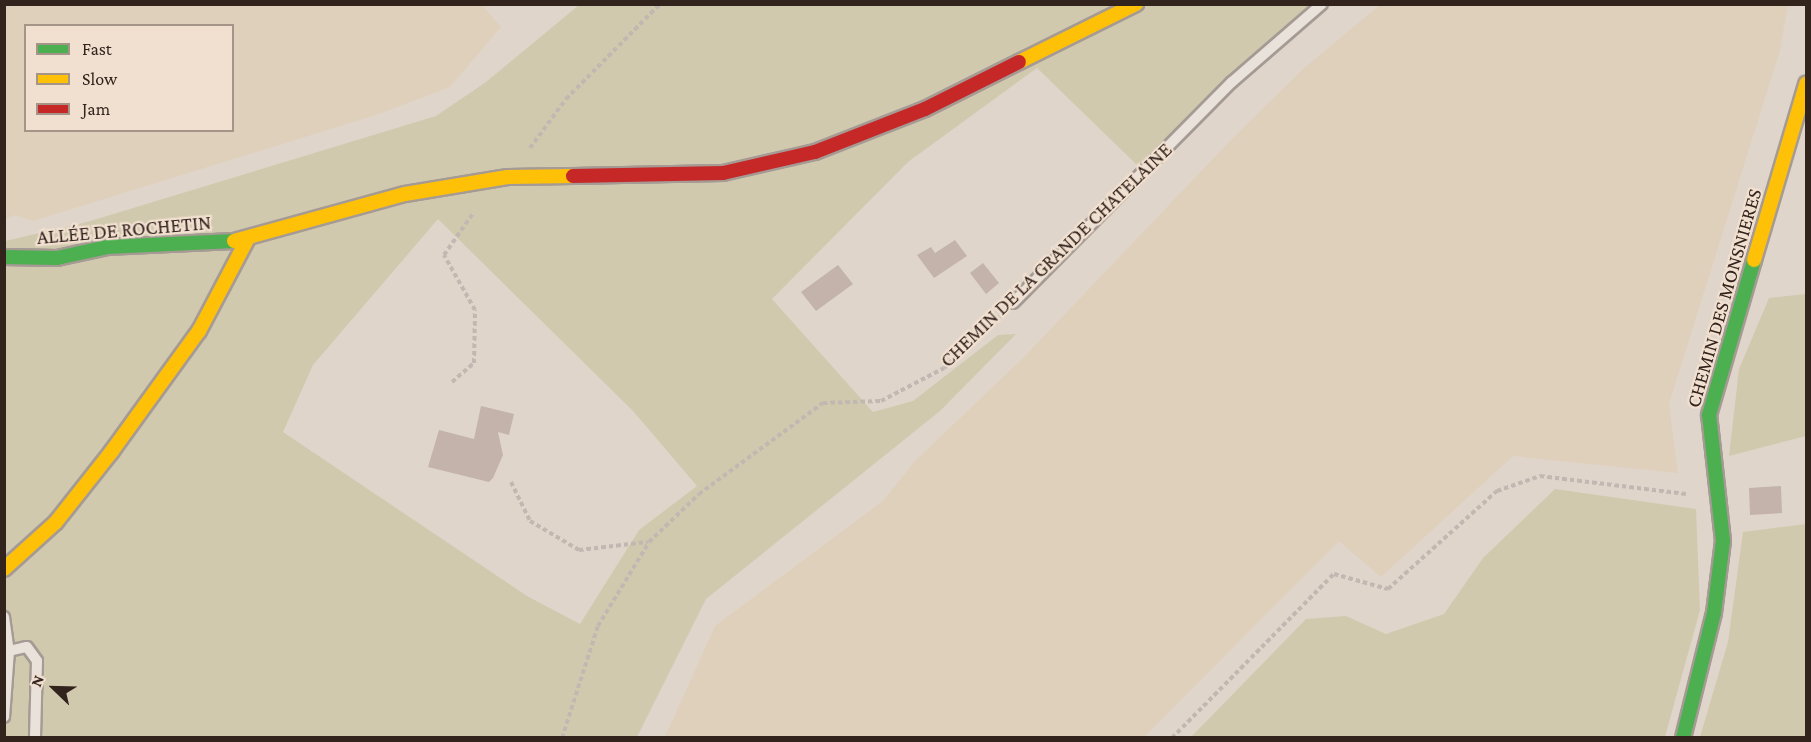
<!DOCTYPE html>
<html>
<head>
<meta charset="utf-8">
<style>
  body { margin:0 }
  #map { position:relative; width:1811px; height:742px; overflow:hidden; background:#e0d5ca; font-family:"Crimson Pro",serif }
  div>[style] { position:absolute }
  .farmland>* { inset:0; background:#dfd0bb }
  .green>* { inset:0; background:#d1c9ae }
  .building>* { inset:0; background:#c3b3ab }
  .path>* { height:4px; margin-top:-2px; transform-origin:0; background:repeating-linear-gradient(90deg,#c1b8b2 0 4.5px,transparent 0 7.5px) }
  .roads { filter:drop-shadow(2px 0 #a59b94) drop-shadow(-2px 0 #a59b94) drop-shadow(0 2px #a59b94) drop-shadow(0 -2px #a59b94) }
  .lane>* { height:10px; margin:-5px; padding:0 5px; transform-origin:5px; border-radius:5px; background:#e8e2db }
  .fast>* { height:14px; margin:-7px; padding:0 7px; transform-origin:7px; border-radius:7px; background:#4caf50 }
  .slow>* { height:14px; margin:-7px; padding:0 7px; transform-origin:7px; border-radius:7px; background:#ffc107 }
  .jam>* { height:14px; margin:-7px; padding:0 7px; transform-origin:7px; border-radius:7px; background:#c62828 }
  span { translate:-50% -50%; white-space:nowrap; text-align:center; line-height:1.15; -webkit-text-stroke:4.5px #f1e0d0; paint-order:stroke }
  .street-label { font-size:20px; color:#32231d }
  .frame { position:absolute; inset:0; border:6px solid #32231d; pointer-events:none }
  .legend { position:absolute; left:24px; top:24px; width:210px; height:108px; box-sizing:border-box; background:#f1e0d0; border:2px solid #a59488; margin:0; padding:8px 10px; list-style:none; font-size:18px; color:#32231d }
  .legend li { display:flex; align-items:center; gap:12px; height:30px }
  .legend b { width:30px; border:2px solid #a59488 }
  .north { position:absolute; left:24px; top:658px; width:60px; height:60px; -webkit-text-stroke:4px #f1e0d0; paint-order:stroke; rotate:293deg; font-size:16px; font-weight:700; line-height:24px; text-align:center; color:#32231d }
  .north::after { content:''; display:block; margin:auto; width:21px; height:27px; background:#32231d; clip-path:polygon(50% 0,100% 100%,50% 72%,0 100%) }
</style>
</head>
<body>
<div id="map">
  <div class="farmland">
    <i style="clip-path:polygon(1381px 4px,1788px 5px,1780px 50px,1669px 404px,1678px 473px,1513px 456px,1381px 577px,1339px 541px,1144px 737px,665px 737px,715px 626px,883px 501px,915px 461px,1024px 357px,1230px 141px,1303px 69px)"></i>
    <i style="clip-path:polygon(evenodd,482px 5px,501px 27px,450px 87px,379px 114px,33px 221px,15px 215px,5px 219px,5px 5px,482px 5px,26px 26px,232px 26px,232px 130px,26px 130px,26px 26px)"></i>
  </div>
  <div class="green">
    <i style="clip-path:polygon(evenodd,579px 5px,1313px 5px,1139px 167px,1037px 68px,908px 162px,772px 299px,873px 412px,913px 401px,998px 335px,1016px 334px,940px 411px,706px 599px,637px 737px,5px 738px,5px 241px,87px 222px,436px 116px,486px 82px,579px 5px,438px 219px,633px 411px,697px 486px,639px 530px,580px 624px,527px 596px,283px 432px,313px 365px,438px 219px)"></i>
    <i style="clip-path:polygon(1806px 294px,1806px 436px,1729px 456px,1739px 369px,1769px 298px)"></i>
    <i style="clip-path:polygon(1555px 489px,1696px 509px,1700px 610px,1665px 737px,1190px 738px,1306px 619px,1346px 616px,1386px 634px,1444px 614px,1483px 558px)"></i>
    <i style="clip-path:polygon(1806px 524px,1806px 737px,1700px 737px,1728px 642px,1743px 532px)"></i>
  </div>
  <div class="building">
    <i style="clip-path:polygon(955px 240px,967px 256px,934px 278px,917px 255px,931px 247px,935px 253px)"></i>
    <i style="clip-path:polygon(983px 263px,999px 283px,986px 294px,970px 273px)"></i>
    <i style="clip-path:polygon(838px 265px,853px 284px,816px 311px,801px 292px)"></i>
    <i style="clip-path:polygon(481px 406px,514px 414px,509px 435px,498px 432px,503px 455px,493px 478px,489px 482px,428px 467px,439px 430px,474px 439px)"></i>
    <i style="clip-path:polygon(1781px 486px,1782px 513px,1750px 515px,1749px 488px)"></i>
  </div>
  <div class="path">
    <i style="left:530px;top:148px;width:61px;rotate:-53.7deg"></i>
    <i style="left:566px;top:99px;width:134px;rotate:-45.3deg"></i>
    <i style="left:452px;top:382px;width:29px;rotate:-41deg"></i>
    <i style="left:474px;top:363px;width:53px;rotate:-88.9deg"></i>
    <i style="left:475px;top:310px;width:63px;rotate:-119.4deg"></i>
    <i style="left:444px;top:255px;width:52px;rotate:-55.1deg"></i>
    <i style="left:511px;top:482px;width:43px;rotate:64deg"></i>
    <i style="left:530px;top:521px;width:57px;rotate:30.6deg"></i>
    <i style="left:579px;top:550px;width:69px;rotate:-6.6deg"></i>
    <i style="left:562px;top:738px;width:118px;rotate:-72.2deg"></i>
    <i style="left:598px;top:626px;width:98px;rotate:-58.7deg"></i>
    <i style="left:649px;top:542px;width:69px;rotate:-43.8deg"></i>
    <i style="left:699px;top:494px;width:154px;rotate:-36.3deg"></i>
    <i style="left:823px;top:403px;width:58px;rotate:-2deg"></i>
    <i style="left:881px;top:401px;width:71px;rotate:-27.6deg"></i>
    <i style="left:944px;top:368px;width:76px;rotate:-42.9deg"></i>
    <i style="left:1172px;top:738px;width:231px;rotate:-45.4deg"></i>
    <i style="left:1334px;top:574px;width:56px;rotate:15.5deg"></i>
    <i style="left:1388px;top:589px;width:147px;rotate:-42deg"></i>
    <i style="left:1497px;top:491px;width:46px;rotate:-19.2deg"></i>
    <i style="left:1540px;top:476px;width:147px;rotate:7deg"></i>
  </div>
  <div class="roads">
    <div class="lane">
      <i style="left:1013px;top:303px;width:311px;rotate:-45.3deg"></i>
      <i style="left:1232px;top:82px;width:119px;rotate:-40.9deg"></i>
      <i style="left:4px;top:617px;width:34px;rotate:82deg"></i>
      <i style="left:9px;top:651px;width:66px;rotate:94.3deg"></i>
      <i style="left:9px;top:651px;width:18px;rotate:-13deg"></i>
      <i style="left:27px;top:647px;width:17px;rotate:54deg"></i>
      <i style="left:37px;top:661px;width:77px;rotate:91.5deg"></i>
    </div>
    <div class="fast">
      <i style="left:4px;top:257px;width:53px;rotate:1.1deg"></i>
      <i style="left:57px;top:258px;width:51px;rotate:-12.4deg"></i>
      <i style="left:107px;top:247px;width:127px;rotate:-2.7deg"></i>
      <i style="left:1683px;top:738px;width:129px;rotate:-76.1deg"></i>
      <i style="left:1714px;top:613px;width:73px;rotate:-82.9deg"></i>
      <i style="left:1723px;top:541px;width:127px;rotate:-96.3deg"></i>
      <i style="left:1709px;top:415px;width:161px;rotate:-73.8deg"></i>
    </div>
    <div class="slow">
      <i style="left:1019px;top:62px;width:131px;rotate:-26.4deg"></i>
      <i style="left:234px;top:241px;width:177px;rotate:-15.4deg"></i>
      <i style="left:405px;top:194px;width:104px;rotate:-9.4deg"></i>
      <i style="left:508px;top:177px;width:65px;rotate:-0.9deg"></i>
      <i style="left:1754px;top:260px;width:184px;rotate:-73.5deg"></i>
      <i style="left:4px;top:569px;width:70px;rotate:-42.1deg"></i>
      <i style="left:56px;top:522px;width:90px;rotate:-51.7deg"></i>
      <i style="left:112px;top:451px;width:148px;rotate:-54.1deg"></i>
      <i style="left:199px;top:331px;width:103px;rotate:-62.2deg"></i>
    </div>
    <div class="jam">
      <i style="left:573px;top:176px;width:150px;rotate:-1.1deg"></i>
      <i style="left:723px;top:173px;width:94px;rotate:-12.9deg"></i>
      <i style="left:815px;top:152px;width:118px;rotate:-21.4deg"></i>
      <i style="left:925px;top:109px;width:105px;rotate:-26.6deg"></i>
    </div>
  </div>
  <div class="street-label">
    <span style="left:124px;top:230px;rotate:-5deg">ALLÉE DE ROCHETIN</span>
    <span style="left:1056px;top:255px;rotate:-44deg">CHEMIN DE LA GRANDE CHATELAINE</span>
    <span style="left:1724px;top:298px;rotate:-74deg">CHEMIN DES MONSNIERES</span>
  </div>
  <div class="frame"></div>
  <ul class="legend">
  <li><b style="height:8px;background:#4caf50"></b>Fast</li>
  <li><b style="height:8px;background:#ffc107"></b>Slow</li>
  <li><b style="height:8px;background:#c62828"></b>Jam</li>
  </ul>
  <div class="north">N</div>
</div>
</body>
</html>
